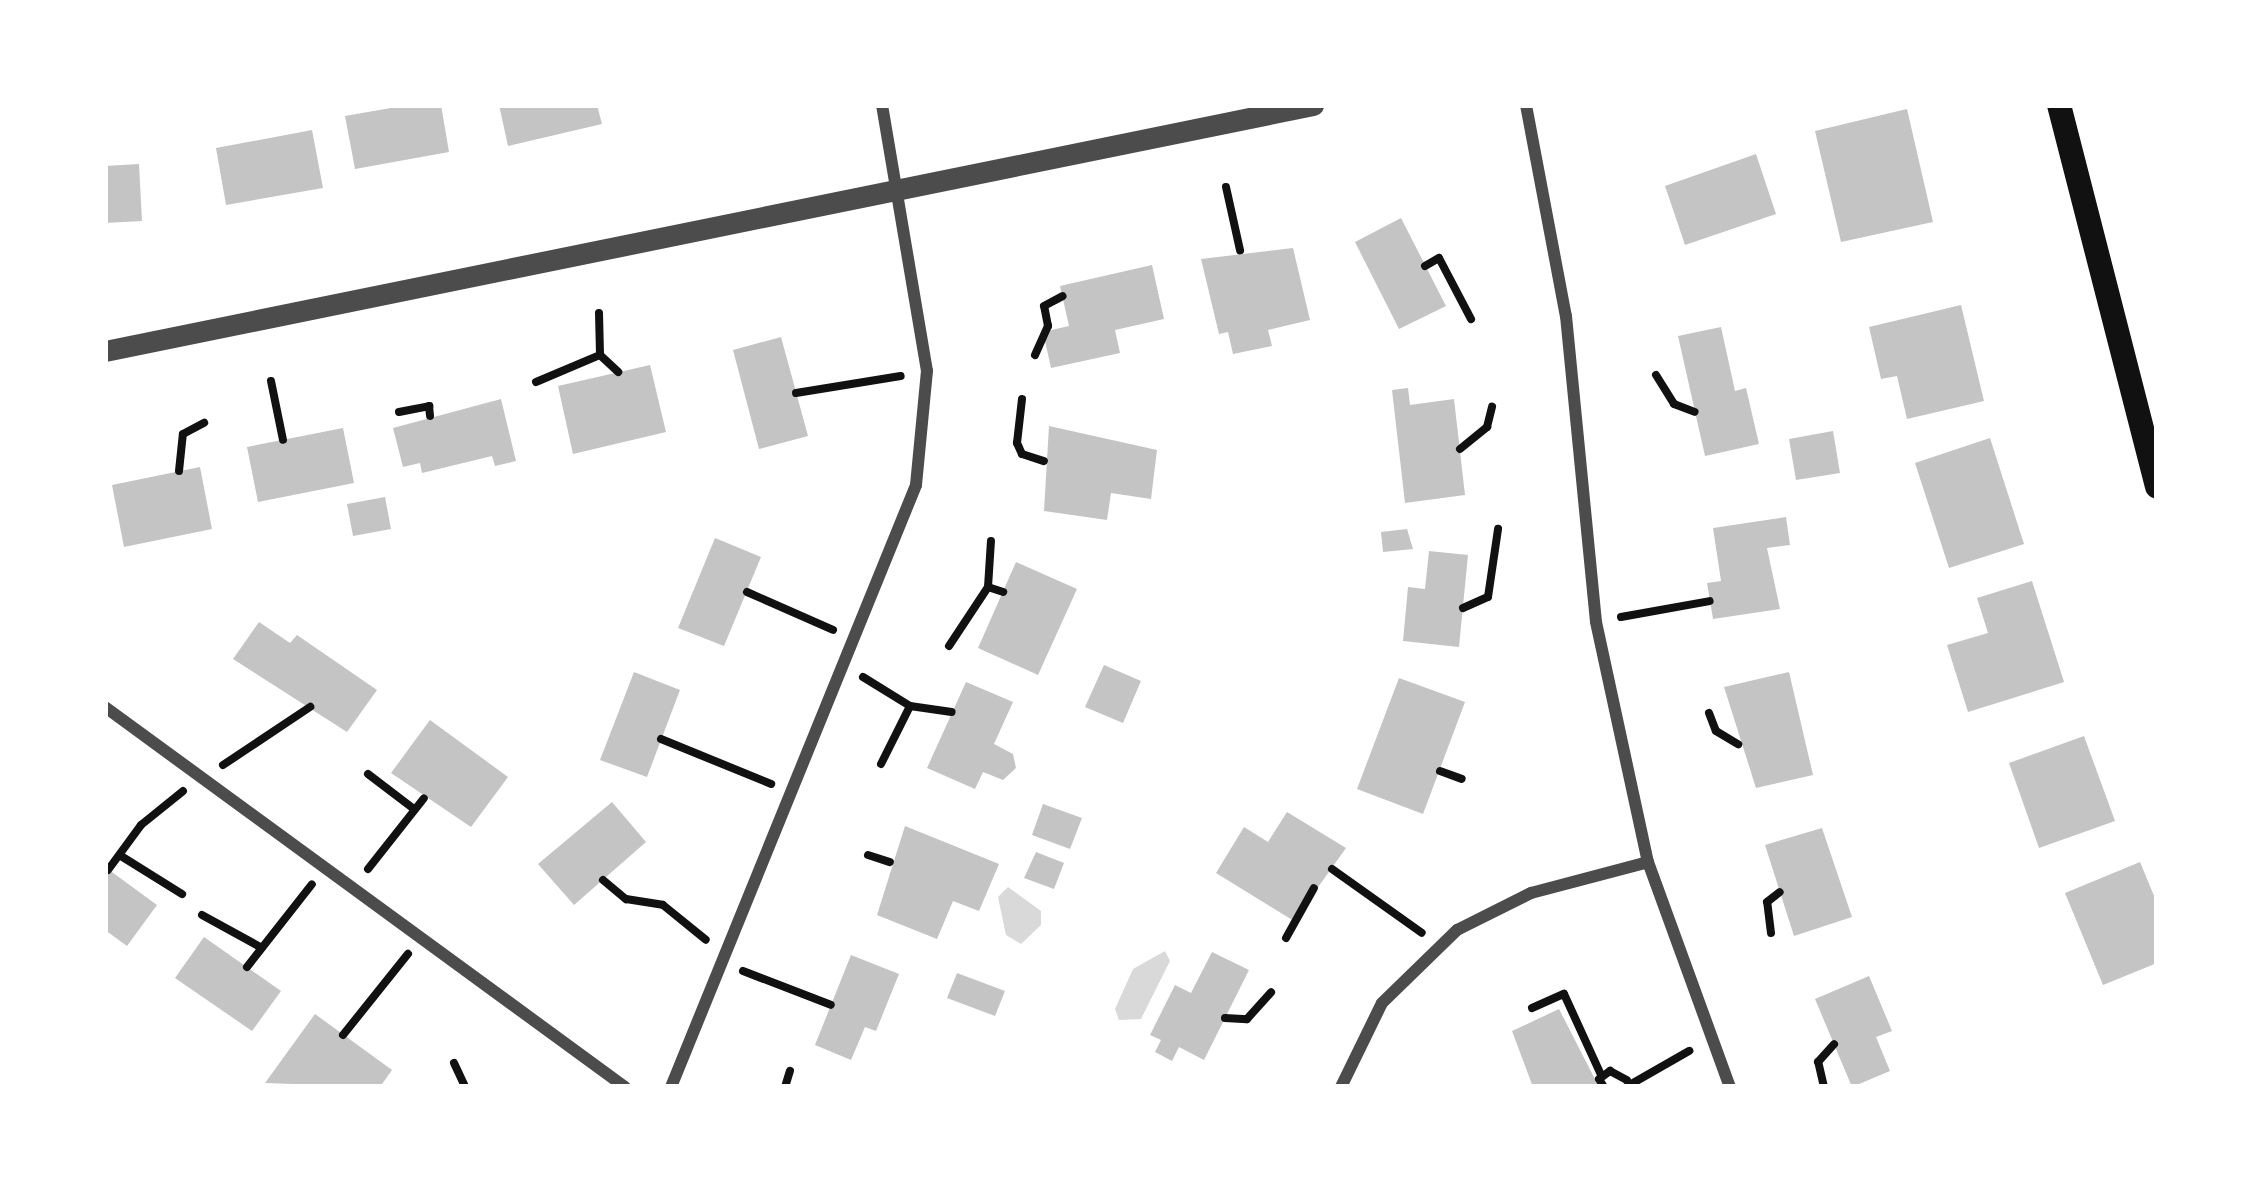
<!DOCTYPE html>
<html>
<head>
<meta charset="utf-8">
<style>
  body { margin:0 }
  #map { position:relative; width:2262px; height:1192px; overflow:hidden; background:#fff; font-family:Georgia,serif }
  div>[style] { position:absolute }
  .water>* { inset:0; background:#d9d9d9 }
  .building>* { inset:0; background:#c4c4c4 }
  .path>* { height:8px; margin:-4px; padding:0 4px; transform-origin:4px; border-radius:4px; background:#111 }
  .minor>* { height:12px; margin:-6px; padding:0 6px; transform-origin:6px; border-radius:6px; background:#4c4c4c }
  .tertiary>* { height:21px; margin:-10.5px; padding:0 10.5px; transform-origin:10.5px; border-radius:10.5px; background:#4c4c4c }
  .secondary>* { height:24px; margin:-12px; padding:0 12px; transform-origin:12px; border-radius:12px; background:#111 }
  span { translate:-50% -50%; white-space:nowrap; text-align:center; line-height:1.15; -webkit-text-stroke:9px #fff; paint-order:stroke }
  .frame { position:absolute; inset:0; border:108px solid #fff; pointer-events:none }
</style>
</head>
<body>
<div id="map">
  <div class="water">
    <i style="clip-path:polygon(1008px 887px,1041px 911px,1041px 925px,1021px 944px,1006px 935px,998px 897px)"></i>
    <i style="clip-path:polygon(1165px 951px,1170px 961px,1141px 1019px,1119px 1020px,1115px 1009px,1133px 969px)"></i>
  </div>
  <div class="building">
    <i style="clip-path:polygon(408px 105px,441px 105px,449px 152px,355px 169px,345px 116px)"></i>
    <i style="clip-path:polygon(499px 105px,597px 105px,602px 124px,508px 146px)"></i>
    <i style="clip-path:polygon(1907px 109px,1933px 222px,1841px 242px,1815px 131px)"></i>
    <i style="clip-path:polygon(312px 130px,323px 188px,226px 205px,216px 148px)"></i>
    <i style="clip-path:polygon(1756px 154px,1776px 214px,1685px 245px,1665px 186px)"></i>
    <i style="clip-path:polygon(139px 164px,142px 221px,105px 223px,105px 166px)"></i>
    <i style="clip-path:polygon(1401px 218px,1446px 306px,1399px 329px,1355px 242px)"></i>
    <i style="clip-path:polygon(1293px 248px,1310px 320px,1268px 330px,1272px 346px,1233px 354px,1228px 332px,1219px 334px,1201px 259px)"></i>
    <i style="clip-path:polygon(1152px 265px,1164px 319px,1115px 330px,1120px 353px,1051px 368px,1043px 332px,1069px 326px,1060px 286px)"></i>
    <i style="clip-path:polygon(1961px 305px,1984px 401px,1907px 419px,1897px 376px,1881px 379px,1869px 327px)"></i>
    <i style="clip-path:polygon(1721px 327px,1735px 391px,1746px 388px,1759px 444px,1705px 456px,1678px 336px)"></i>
    <i style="clip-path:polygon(781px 337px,808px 436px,759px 449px,733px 350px)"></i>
    <i style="clip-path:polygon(650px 365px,666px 432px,573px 454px,558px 386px)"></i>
    <i style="clip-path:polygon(1408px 388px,1410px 405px,1454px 399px,1465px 495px,1405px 503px,1392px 390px)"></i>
    <i style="clip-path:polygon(501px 399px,516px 461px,495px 466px,492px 456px,422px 473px,420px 463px,403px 467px,393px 428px)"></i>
    <i style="clip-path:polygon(1049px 426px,1157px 450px,1151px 499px,1111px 493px,1107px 520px,1044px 511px)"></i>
    <i style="clip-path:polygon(343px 428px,354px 483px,258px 502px,247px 447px)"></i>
    <i style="clip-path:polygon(1833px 431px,1840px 473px,1796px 480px,1789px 439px)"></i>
    <i style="clip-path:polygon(1990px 438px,2024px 544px,1949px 568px,1915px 463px)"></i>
    <i style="clip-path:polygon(200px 467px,212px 529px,124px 547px,112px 485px)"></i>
    <i style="clip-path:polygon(385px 497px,391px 529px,353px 536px,347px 504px)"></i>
    <i style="clip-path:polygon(1786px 517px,1790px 545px,1767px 548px,1780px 609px,1713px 619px,1707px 583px,1721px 581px,1713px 528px)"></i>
    <i style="clip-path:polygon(1407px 529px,1413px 549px,1383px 552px,1381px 532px)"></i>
    <i style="clip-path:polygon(715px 538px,761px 557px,724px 646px,678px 628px)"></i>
    <i style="clip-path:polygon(1429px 551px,1468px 555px,1459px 647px,1403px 641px,1408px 587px,1425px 589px)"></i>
    <i style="clip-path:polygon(1016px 562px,1077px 589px,1038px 675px,978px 648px)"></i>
    <i style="clip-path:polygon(2032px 581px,2064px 682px,1968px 712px,1947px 645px,1988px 633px,1977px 598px)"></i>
    <i style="clip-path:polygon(259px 622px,290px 643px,297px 635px,377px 690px,347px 732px,233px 659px)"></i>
    <i style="clip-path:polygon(1104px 665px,1141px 681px,1123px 723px,1085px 707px)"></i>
    <i style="clip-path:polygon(634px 672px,680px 690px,647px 777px,600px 760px)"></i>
    <i style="clip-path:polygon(1789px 672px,1813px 775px,1756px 788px,1724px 687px)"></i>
    <i style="clip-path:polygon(1399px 678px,1465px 702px,1423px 814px,1357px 789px)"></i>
    <i style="clip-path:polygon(966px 682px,1013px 702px,994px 744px,1013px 754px,1016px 768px,1003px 780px,983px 772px,975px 789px,927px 768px)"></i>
    <i style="clip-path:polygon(430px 720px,508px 777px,471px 827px,391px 773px)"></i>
    <i style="clip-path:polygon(2084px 736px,2115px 821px,2039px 848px,2009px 763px)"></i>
    <i style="clip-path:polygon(612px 802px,646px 842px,574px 905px,538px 864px)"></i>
    <i style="clip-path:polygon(1043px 804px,1082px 818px,1070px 849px,1032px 835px)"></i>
    <i style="clip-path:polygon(1287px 812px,1346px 848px,1294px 921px,1216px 873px,1244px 827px,1268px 842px)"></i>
    <i style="clip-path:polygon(905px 826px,999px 864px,979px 911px,953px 901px,937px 939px,877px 915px)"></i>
    <i style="clip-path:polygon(1822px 828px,1852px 917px,1794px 936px,1765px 845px)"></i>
    <i style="clip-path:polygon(1036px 852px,1064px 863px,1054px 889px,1024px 878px)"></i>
    <i style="clip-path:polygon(2140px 862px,2157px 903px,2157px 963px,2103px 985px,2065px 893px)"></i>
    <i style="clip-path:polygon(105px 867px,157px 905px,127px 946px,105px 930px)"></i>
    <i style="clip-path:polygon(204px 937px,281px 991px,252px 1031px,175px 978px)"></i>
    <i style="clip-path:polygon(1212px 952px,1249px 970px,1204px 1060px,1179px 1047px,1172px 1061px,1155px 1052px,1161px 1040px,1150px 1035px,1175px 985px,1191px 993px)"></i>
    <i style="clip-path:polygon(851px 955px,899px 974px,876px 1031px,865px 1027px,851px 1060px,815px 1045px)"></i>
    <i style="clip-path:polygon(957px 973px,1005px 991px,995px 1016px,947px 998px)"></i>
    <i style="clip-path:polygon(1869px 976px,1892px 1031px,1876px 1037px,1890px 1071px,1852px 1087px,1815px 999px)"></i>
    <i style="clip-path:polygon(1559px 1009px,1599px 1087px,1533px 1087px,1512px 1031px)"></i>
    <i style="clip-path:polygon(315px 1014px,392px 1070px,380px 1087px,265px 1083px)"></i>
  </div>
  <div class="path">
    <i style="left:1226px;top:187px;width:65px;rotate:77.5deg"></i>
    <i style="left:1425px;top:266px;width:16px;rotate:-30deg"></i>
    <i style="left:1439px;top:258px;width:69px;rotate:62.3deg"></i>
    <i style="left:599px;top:313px;width:42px;rotate:88.6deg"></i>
    <i style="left:600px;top:355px;width:25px;rotate:43deg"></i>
    <i style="left:1035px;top:355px;width:32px;rotate:-66deg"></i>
    <i style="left:1048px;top:326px;width:20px;rotate:-101deg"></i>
    <i style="left:1044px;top:306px;width:21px;rotate:-28deg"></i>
    <i style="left:1656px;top:375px;width:34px;rotate:58deg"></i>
    <i style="left:1674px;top:404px;width:22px;rotate:21deg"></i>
    <i style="left:271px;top:381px;width:60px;rotate:78.5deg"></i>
    <i style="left:536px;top:382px;width:69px;rotate:-22.9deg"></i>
    <i style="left:796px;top:393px;width:106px;rotate:-9.2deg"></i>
    <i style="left:1022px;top:399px;width:44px;rotate:96.5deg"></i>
    <i style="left:1017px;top:443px;width:12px;rotate:66deg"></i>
    <i style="left:1022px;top:454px;width:23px;rotate:18deg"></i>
    <i style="left:399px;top:412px;width:31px;rotate:-11deg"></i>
    <i style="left:429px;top:406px;width:10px;rotate:84deg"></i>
    <i style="left:1460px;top:449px;width:35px;rotate:-39deg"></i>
    <i style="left:1487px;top:427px;width:21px;rotate:-76deg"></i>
    <i style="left:179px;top:471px;width:37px;rotate:-84deg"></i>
    <i style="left:183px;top:434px;width:24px;rotate:-28deg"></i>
    <i style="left:988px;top:587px;width:16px;rotate:18deg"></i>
    <i style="left:747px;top:592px;width:94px;rotate:23.8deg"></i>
    <i style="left:1463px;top:608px;width:27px;rotate:-24deg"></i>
    <i style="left:1488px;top:597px;width:69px;rotate:-81.6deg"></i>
    <i style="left:1621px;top:617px;width:90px;rotate:-10.2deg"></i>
    <i style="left:949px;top:646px;width:71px;rotate:-56.5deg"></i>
    <i style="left:988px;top:587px;width:46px;rotate:-86.3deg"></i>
    <i style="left:863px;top:677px;width:55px;rotate:31.7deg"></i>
    <i style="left:910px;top:706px;width:42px;rotate:8.1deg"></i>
    <i style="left:1709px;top:713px;width:19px;rotate:69deg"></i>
    <i style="left:1716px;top:731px;width:26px;rotate:31deg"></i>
    <i style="left:661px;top:739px;width:119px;rotate:22.2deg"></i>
    <i style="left:881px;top:764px;width:65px;rotate:-63.4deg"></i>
    <i style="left:223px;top:765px;width:105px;rotate:-33.7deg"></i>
    <i style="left:1440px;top:771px;width:23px;rotate:20deg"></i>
    <i style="left:368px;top:774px;width:58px;rotate:37.3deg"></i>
    <i style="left:868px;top:855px;width:23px;rotate:18deg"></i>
    <i style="left:121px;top:856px;width:72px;rotate:31.9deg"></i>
    <i style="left:368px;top:869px;width:90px;rotate:-51.7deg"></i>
    <i style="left:1332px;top:869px;width:110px;rotate:35.4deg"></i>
    <i style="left:108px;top:870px;width:56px;rotate:-53.7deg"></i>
    <i style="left:141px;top:825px;width:54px;rotate:-39deg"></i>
    <i style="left:603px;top:880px;width:30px;rotate:40deg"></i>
    <i style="left:626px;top:899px;width:37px;rotate:9deg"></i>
    <i style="left:663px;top:905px;width:55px;rotate:39.1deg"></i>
    <i style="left:202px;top:915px;width:68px;rotate:28.8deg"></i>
    <i style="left:1771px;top:933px;width:31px;rotate:-97deg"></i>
    <i style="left:1767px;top:902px;width:16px;rotate:-38deg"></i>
    <i style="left:1286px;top:938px;width:57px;rotate:-60.8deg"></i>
    <i style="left:247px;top:967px;width:105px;rotate:-51.9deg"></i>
    <i style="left:743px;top:971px;width:94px;rotate:21.1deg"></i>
    <i style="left:1532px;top:1008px;width:35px;rotate:-24deg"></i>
    <i style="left:1564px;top:994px;width:89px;rotate:65.4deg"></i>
    <i style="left:1225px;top:1018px;width:22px;rotate:3deg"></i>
    <i style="left:1247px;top:1019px;width:36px;rotate:-48deg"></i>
    <i style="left:343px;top:1035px;width:104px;rotate:-51.3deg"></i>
    <i style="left:454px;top:1063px;width:26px;rotate:65deg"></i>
    <i style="left:785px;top:1087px;width:17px;rotate:-73deg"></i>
    <i style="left:1604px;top:1087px;width:9px;rotate:-122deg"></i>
    <i style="left:1599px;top:1079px;width:14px;rotate:-36deg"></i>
    <i style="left:1610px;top:1071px;width:19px;rotate:28deg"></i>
    <i style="left:1626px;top:1087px;width:73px;rotate:-29.7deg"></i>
    <i style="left:1824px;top:1087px;width:26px;rotate:-103deg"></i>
    <i style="left:1818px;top:1062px;width:24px;rotate:-48deg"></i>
  </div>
  <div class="minor">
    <i style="left:1526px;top:105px;width:215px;rotate:79.3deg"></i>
    <i style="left:1566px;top:316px;width:307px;rotate:84.4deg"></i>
    <i style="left:1596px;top:622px;width:246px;rotate:77.8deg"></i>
    <i style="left:1648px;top:862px;width:239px;rotate:70deg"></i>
    <i style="left:105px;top:707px;width:644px;rotate:36.16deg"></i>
    <i style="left:671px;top:1087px;width:650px;rotate:-67.85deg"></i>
    <i style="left:916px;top:485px;width:115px;rotate:-84.5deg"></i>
    <i style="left:927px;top:371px;width:270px;rotate:-99.6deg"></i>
    <i style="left:1341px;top:1087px;width:93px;rotate:-64deg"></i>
    <i style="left:1382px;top:1003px;width:105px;rotate:-44.2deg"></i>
    <i style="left:1457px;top:930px;width:83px;rotate:-26.6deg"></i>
    <i style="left:1531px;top:893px;width:121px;rotate:-14.8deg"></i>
  </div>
  <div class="tertiary">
    <i style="left:105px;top:351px;width:1233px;rotate:-11.51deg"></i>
  </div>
  <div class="secondary">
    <i style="left:2059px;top:105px;width:394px;rotate:75.6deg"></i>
  </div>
  <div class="frame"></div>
</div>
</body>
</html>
